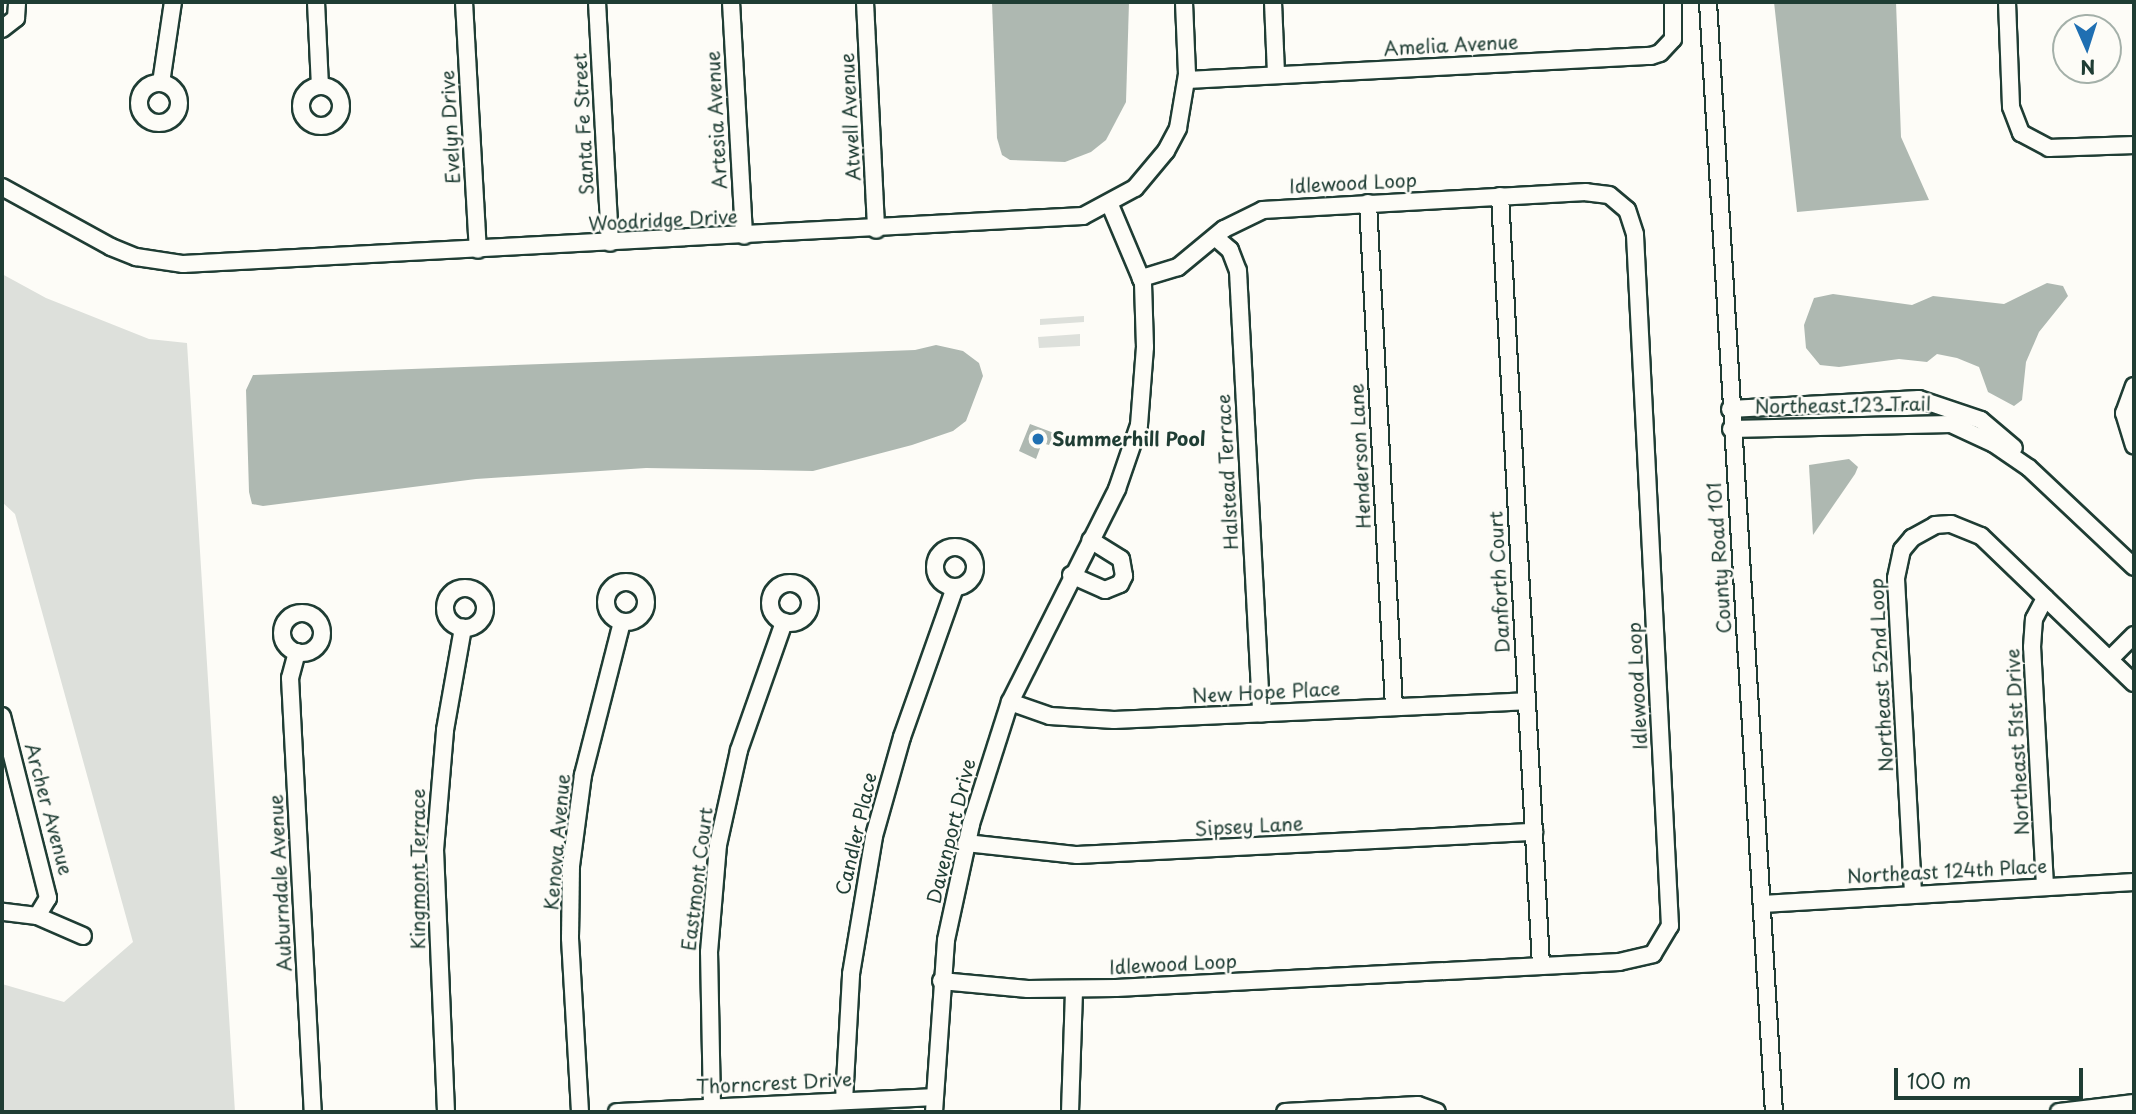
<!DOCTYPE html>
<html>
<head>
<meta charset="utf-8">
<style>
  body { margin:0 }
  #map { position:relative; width:2136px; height:1114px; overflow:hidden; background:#fdfcf7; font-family:"Playpen Sans",sans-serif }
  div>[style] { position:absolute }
  .green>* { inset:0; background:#dde0db }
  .water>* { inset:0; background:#aeb8b1 }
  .roads { filter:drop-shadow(2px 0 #1f3d34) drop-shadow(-2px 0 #1f3d34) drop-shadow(0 2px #1f3d34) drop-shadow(0 -2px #1f3d34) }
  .minor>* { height:16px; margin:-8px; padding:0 8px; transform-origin:8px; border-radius:8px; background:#fdfcf7 }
  .minor>.ring { margin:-8px; padding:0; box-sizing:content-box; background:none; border:16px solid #fdfcf7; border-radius:50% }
  .dots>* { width:19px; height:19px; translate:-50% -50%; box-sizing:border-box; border:4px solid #fdfcf7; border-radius:50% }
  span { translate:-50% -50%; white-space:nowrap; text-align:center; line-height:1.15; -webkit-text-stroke:5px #fdfcf7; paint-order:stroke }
  .street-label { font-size:19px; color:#1f3d34 }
  .poi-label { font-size:19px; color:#1f3d34; font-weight:700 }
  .left { translate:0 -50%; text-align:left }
  .frame { position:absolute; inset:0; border:4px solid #1f3d34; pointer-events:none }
  .north { position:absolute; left:2052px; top:14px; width:70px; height:70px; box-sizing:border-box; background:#fdfcf7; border:2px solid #a4b0a9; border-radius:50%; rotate:177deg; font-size:19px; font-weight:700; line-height:28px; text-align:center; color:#1f3d34 }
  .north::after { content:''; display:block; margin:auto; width:24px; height:32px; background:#1f6fb2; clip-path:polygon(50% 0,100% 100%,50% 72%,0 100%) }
  .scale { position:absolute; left:1894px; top:1068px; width:189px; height:32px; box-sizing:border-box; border:4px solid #1f3d34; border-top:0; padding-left:9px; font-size:21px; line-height:24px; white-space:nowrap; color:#1f3d34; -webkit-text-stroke:5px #fdfcf7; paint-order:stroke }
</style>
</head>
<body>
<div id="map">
  <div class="green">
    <i style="clip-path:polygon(2px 274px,46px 298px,149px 339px,187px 343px,235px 1112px,2px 1112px,2px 984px,64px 1002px,133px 942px,15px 514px,2px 502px)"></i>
    <i style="clip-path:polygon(1084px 316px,1084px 322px,1040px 325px,1040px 319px)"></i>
    <i style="clip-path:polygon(1080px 334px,1080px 346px,1039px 348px,1038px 337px)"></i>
  </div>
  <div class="water">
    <i style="clip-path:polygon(992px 2px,1129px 2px,1126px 102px,1106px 140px,1091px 152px,1065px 162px,1010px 160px,1002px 155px,997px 138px)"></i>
    <i style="clip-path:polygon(1774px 2px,1896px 2px,1901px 137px,1929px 200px,1797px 212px)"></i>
    <i style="clip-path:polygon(2047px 283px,2063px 286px,2068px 296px,2039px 332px,2026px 362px,2022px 400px,2014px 406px,1988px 392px,1979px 367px,1957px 358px,1937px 354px,1927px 362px,1899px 359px,1839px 367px,1820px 365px,1806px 348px,1804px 325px,1814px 298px,1833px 294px,1912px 305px,1933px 296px,2004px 304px)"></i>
    <i style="clip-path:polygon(936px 345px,963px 351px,979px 363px,983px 376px,966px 421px,953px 431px,912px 445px,813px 471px,646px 468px,476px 479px,263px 506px,252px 504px,249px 492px,246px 390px,253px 375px,915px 350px)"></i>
    <i style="clip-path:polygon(1030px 424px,1054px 433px,1049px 445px,1042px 443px,1036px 459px,1019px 451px)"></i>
    <i style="clip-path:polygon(1849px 459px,1858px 467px,1855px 474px,1813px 535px,1809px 465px)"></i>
  </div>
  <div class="roads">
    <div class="minor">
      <i style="left:316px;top:2px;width:84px;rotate:87.3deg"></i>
      <i style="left:464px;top:2px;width:248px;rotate:86.8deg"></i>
      <i style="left:597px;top:2px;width:241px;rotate:86.9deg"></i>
      <i style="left:731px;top:2px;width:234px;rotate:86.8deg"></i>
      <i style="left:865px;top:2px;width:228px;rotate:87.2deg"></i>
      <i style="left:1273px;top:2px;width:73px;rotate:87.6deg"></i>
      <i style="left:1708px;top:2px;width:1112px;rotate:86.6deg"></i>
      <i style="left:2007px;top:2px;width:105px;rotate:87.8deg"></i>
      <i style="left:2011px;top:107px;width:28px;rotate:69deg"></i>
      <i style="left:2021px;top:133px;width:32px;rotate:28deg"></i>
      <i style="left:2049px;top:148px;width:85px;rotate:-2deg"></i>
      <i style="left:2px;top:29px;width:18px;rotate:-38deg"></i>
      <i style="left:16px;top:18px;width:16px;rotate:-86deg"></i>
      <i style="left:1187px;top:80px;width:465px;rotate:-3deg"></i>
      <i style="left:1651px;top:56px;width:9px;rotate:-18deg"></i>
      <i style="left:1660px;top:53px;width:19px;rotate:-47deg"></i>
      <i style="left:1673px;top:39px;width:37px;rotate:-90deg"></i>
      <i class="ring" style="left:139px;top:83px;width:24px;height:24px"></i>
      <i style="left:161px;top:83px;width:82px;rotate:-81.6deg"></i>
      <i class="ring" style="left:301px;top:86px;width:24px;height:24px"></i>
      <i style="left:2px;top:187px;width:124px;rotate:28.8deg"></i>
      <i style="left:111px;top:247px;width:27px;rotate:22deg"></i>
      <i style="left:136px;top:257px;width:48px;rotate:8.5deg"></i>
      <i style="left:183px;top:264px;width:901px;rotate:-3.05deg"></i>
      <i style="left:1083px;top:216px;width:59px;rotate:-28.3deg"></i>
      <i style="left:1135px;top:188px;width:48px;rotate:-50deg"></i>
      <i style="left:1166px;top:151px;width:26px;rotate:-62deg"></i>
      <i style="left:1178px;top:128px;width:55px;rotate:-80.5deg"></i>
      <i style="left:1187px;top:74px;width:72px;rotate:-92.4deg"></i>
      <i style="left:1500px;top:196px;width:771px;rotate:86.95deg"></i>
      <i style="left:1368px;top:203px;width:505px;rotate:87.05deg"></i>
      <i style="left:1215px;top:237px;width:20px;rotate:41deg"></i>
      <i style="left:1230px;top:250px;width:22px;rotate:69deg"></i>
      <i style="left:1238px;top:271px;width:443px;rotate:87deg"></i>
      <i style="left:2134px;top:386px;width:29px;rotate:110deg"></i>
      <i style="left:2124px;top:413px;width:34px;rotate:73deg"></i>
      <i style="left:1730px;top:409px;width:189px;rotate:-3deg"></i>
      <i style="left:1919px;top:399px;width:65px;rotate:18.7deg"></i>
      <i style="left:1981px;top:420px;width:43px;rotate:40.3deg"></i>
      <i style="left:1731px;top:429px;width:220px;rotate:-1.3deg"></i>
      <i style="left:1951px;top:424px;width:47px;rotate:24.9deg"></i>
      <i style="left:1994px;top:444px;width:42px;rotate:34.4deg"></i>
      <i style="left:2029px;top:468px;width:144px;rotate:43.3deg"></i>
      <i class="ring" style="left:935px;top:547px;width:24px;height:24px"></i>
      <i style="left:1071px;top:575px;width:37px;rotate:24deg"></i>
      <i style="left:1105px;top:590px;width:16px;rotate:-22deg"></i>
      <i style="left:1120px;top:584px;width:9px;rotate:-63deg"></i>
      <i style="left:1124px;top:576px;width:17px;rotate:-100deg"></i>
      <i style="left:1121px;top:559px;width:36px;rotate:-148deg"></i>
      <i class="ring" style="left:606px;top:582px;width:24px;height:24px"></i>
      <i class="ring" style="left:770px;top:583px;width:24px;height:24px"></i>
      <i class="ring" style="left:445px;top:588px;width:24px;height:24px"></i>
      <i class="ring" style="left:282px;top:613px;width:24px;height:24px"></i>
      <i style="left:297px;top:652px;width:27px;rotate:105deg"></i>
      <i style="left:290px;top:678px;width:435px;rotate:87deg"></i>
      <i style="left:2110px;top:659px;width:34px;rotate:-45deg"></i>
      <i style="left:1010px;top:702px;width:42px;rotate:19.3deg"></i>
      <i style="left:1050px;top:716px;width:64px;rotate:3.6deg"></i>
      <i style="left:1114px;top:720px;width:413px;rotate:-2.6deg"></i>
      <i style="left:2px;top:716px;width:188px;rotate:75.8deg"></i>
      <i style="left:48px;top:898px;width:21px;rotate:121deg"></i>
      <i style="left:37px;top:916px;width:35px;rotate:-173deg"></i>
      <i style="left:966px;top:843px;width:112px;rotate:6.2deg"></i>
      <i style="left:1077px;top:855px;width:458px;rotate:-2.9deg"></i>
      <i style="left:2045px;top:886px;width:239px;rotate:-93.1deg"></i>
      <i style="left:2032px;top:647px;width:28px;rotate:-86deg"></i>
      <i style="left:2034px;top:619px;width:24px;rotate:-62deg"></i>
      <i style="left:1913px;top:893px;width:315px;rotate:-93.1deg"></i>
      <i style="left:1896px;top:578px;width:29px;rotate:-78deg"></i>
      <i style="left:1902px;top:550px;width:16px;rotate:-50deg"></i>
      <i style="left:1912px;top:538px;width:26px;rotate:-29deg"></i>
      <i style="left:1935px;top:525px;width:16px;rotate:-4deg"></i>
      <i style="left:1951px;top:524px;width:32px;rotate:22deg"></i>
      <i style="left:1981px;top:536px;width:212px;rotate:43.9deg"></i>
      <i style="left:1762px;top:904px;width:373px;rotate:-3.4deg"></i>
      <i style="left:37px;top:916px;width:50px;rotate:23.5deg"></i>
      <i style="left:941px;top:981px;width:87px;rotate:5.3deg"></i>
      <i style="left:1028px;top:989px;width:88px;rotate:-0.7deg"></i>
      <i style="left:1116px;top:988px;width:504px;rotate:-2.96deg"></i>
      <i style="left:1619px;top:962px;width:35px;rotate:-13deg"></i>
      <i style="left:1653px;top:954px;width:33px;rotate:-59deg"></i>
      <i style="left:1670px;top:926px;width:693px;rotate:-92.9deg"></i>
      <i style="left:1635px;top:234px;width:25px;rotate:-108deg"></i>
      <i style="left:1627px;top:210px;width:23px;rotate:-140deg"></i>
      <i style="left:1609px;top:195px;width:23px;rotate:-173deg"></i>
      <i style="left:1586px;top:192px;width:324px;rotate:176.8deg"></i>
      <i style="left:1263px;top:210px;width:43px;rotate:154deg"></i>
      <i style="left:1224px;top:229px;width:60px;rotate:140.4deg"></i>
      <i style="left:1178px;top:267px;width:39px;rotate:163deg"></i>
      <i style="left:844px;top:1101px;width:127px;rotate:-86.8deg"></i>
      <i style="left:851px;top:974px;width:140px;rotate:-80.5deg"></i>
      <i style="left:874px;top:836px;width:103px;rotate:-74.2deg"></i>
      <i style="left:902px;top:737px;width:159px;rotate:-70.5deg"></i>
      <i style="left:712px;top:1107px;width:155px;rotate:-91.1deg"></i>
      <i style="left:709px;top:952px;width:107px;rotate:-85.2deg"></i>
      <i style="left:718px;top:845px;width:97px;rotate:-77.5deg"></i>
      <i style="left:739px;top:750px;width:136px;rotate:-70.6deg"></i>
      <i style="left:446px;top:1112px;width:262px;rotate:-92.4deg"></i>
      <i style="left:435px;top:850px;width:120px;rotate:-85.2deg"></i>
      <i style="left:445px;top:730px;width:104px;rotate:-80deg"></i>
      <i style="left:580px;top:1112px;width:174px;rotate:-93.3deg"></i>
      <i style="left:570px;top:938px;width:72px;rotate:-89.2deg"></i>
      <i style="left:571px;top:866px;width:92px;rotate:-82.5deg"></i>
      <i style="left:583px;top:775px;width:158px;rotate:-75.7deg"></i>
      <i style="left:617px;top:1112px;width:317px;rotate:-2.7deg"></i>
      <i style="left:934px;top:1112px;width:172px;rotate:-86deg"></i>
      <i style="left:946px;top:940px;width:119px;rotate:-77.8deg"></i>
      <i style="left:971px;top:824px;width:128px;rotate:-72.3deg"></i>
      <i style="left:1010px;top:702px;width:238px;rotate:-63.3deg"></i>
      <i style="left:1117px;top:489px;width:68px;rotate:-71deg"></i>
      <i style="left:1139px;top:425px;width:78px;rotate:-85.6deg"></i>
      <i style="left:1145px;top:347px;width:64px;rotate:-91.8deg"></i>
      <i style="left:1143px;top:283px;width:85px;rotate:-112.9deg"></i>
      <i style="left:1070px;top:1112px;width:123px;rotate:-88.1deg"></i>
      <i style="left:1285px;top:1112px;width:133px;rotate:-3deg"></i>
      <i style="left:1418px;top:1105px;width:20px;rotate:20deg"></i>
      <i style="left:2059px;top:1112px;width:76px;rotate:-6.8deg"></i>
    </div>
  </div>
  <div class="dots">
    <i style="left:1038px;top:439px;background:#1f6fb2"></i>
  </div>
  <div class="street-label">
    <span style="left:1451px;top:45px;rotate:-3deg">Amelia Avenue</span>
    <span style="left:850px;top:117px;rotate:-93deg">Atwell Avenue</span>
    <span style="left:716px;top:120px;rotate:-93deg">Artesia Avenue</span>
    <span style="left:583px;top:124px;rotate:-93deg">Santa Fe Street</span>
    <span style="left:450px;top:127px;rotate:-93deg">Evelyn Drive</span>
    <span style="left:1353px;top:183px;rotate:-3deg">Idlewood Loop</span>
    <span style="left:663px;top:220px;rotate:-3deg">Woodridge Drive</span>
    <span style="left:1843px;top:405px;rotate:-1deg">Northeast 123 Trail</span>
    <span style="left:1360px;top:456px;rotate:-93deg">Henderson Lane</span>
    <span style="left:1227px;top:472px;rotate:-93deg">Halstead Terrace</span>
    <span style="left:1719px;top:558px;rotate:-94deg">County Road 101</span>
    <span style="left:1499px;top:582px;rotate:-93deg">Danforth Court</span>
    <span style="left:1881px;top:675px;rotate:-93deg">Northeast 52nd Loop</span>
    <span style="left:1637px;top:686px;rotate:-93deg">Idlewood Loop</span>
    <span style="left:1266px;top:692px;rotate:-3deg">New Hope Place</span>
    <span style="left:2017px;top:742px;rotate:-93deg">Northeast 51st Drive</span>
    <span style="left:49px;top:809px;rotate:75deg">Archer Avenue</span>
    <span style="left:1249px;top:826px;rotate:-3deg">Sipsey Lane</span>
    <span style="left:951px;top:831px;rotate:-76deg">Davenport Drive</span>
    <span style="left:856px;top:834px;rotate:-77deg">Candler Place</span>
    <span style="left:557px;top:842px;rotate:-85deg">Kenova Avenue</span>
    <span style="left:418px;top:869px;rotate:-90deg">Kingmont Terrace</span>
    <span style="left:1947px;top:871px;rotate:-3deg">Northeast 124th Place</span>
    <span style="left:697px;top:879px;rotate:-83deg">Eastmont Court</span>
    <span style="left:280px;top:883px;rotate:-93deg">Auburndale Avenue</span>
    <span style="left:1173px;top:964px;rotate:-3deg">Idlewood Loop</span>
    <span style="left:774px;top:1083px;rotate:-3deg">Thorncrest Drive</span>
  </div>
  <div class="poi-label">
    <span class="left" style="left:1052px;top:439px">Summerhill Pool</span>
  </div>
  <div class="frame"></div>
  <div class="north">N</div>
  <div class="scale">100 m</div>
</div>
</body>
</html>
